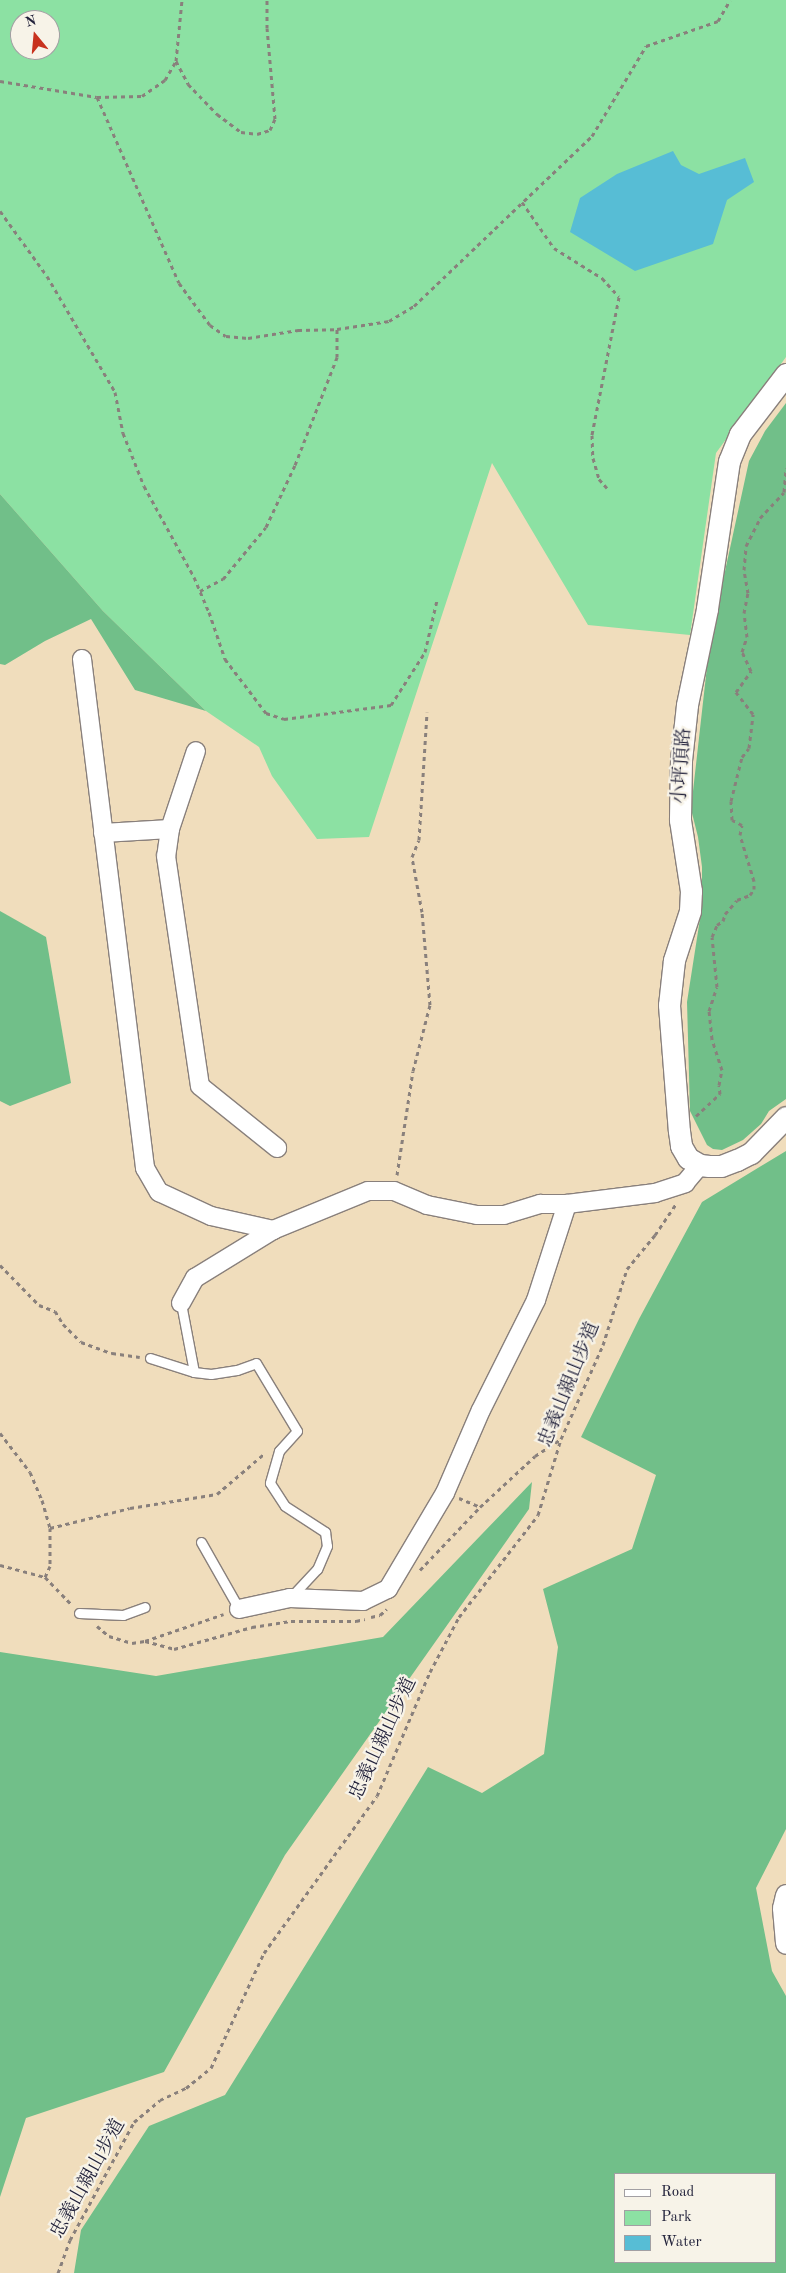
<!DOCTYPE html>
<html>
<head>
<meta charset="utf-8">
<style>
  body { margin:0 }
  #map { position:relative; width:786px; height:2273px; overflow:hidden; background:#f0ddbc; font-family:"Old Standard TT","Noto Serif TC",serif }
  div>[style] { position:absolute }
  .green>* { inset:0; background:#8ce1a3 }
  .forest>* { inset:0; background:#71bf89 }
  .water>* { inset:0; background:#57bdd5 }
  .path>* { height:3px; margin-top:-1.5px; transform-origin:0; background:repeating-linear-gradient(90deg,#89807c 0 4px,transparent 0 8px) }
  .roads { filter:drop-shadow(1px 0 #89807c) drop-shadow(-1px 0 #89807c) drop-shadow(0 1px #89807c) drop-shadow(0 -1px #89807c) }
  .service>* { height:9px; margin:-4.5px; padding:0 4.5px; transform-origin:4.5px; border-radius:4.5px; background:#fff }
  .minor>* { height:18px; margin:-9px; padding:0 9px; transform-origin:9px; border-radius:9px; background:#fff }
  .tertiary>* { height:21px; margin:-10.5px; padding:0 10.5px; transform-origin:10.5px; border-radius:10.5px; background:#fff }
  span { translate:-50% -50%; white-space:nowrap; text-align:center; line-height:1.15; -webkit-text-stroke:4.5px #f7f3e8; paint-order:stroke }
  .street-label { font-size:19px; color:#22223b }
  .legend { position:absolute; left:614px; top:2173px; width:162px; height:90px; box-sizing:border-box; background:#f7f3e8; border:1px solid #a29fa3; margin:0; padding:6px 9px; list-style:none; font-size:15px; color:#22223b }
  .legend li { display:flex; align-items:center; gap:10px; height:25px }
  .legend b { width:25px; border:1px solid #a29fa3 }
  .north { position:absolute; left:10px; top:10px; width:50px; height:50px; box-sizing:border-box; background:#f7f3e8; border:1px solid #a29fa3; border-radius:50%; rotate:343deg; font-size:14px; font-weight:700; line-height:20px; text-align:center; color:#22223b }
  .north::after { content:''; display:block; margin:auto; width:18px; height:22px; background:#c8321e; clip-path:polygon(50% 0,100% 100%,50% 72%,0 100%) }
</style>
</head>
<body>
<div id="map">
  <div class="green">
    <i style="clip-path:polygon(evenodd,0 0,786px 0,786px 357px,716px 453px,690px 635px,588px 625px,492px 463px,369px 837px,317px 839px,272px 776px,259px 747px,206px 711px,103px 611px,0 494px,0 0,20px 20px,50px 20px,50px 50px,20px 50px,20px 20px)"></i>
  </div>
  <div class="forest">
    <i style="clip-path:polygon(786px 403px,786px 1099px,769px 1111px,761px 1124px,743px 1140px,722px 1150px,713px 1149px,707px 1145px,690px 1111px,687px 1002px,702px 906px,702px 867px,698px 837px,691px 809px,710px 640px,749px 461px,765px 431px)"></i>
    <i style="clip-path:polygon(0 494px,103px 611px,206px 711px,135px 690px,91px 619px,45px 641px,5px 665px,0 664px)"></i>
    <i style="clip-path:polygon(0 911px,46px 937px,71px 1083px,10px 1106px,0 1101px)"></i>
    <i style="clip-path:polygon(evenodd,786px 1151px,786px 1829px,756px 1888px,772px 1971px,786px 1996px,786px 2273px,74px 2273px,81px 2230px,149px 2126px,225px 2095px,428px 1767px,482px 1793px,544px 1754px,558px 1647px,543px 1589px,632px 1549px,656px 1475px,581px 1437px,639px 1319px,702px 1202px,786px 1151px,775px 2174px,775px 2262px,615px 2262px,615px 2174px,775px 2174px)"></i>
    <i style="clip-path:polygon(532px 1482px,529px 1509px,285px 1855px,164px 2072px,26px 2118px,0 2197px,0 1652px,156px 1676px,383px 1637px)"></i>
  </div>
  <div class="water">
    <i style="clip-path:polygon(673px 151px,681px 165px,699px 174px,745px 158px,754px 182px,727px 200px,713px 244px,635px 271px,570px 232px,580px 198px,617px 174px)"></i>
  </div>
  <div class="path">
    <i style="left:176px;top:61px;width:26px;rotate:62deg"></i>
    <i style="left:188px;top:84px;width:42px;rotate:46deg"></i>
    <i style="left:217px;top:114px;width:30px;rotate:37deg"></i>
    <i style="left:241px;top:132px;width:16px;rotate:7deg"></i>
    <i style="left:257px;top:134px;width:14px;rotate:-17deg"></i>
    <i style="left:270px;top:130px;width:12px;rotate:-66deg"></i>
    <i style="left:275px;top:119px;width:91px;rotate:-95deg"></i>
    <i style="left:267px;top:28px;width:28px;rotate:-90deg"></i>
    <i style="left:0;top:81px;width:98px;rotate:9.4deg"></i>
    <i style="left:97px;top:97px;width:45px;rotate:-1.3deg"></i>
    <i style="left:142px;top:96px;width:28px;rotate:-35deg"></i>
    <i style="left:165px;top:80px;width:22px;rotate:-60deg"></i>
    <i style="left:176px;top:61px;width:61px;rotate:-84.4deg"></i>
    <i style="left:97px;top:97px;width:203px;rotate:66.2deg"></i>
    <i style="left:179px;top:283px;width:52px;rotate:53.6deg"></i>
    <i style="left:210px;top:325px;width:19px;rotate:35deg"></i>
    <i style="left:226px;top:336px;width:22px;rotate:5deg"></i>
    <i style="left:248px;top:338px;width:51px;rotate:-9.1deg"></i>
    <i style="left:298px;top:330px;width:39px;rotate:-1deg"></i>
    <i style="left:337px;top:329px;width:53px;rotate:-8.7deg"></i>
    <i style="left:389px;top:321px;width:29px;rotate:-31deg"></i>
    <i style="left:414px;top:306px;width:246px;rotate:-43.7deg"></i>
    <i style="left:592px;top:136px;width:105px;rotate:-59deg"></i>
    <i style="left:646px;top:46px;width:76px;rotate:-19.1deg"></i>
    <i style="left:718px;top:21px;width:24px;rotate:-60deg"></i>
    <i style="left:522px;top:202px;width:56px;rotate:55.2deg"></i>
    <i style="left:554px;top:248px;width:57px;rotate:32deg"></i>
    <i style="left:602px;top:278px;width:25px;rotate:48deg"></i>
    <i style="left:619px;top:297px;width:141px;rotate:101.1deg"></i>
    <i style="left:592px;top:435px;width:23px;rotate:88deg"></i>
    <i style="left:593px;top:458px;width:22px;rotate:74deg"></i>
    <i style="left:599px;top:479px;width:12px;rotate:48deg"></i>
    <i style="left:0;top:211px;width:80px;rotate:54.1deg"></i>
    <i style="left:47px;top:276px;width:134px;rotate:59.6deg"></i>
    <i style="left:115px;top:392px;width:42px;rotate:79deg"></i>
    <i style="left:123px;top:433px;width:57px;rotate:68.4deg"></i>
    <i style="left:144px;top:486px;width:104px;rotate:61.2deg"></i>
    <i style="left:194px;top:577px;width:38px;rotate:67deg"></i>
    <i style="left:209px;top:612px;width:50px;rotate:71.2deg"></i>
    <i style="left:225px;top:659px;width:68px;rotate:52.8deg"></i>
    <i style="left:266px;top:713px;width:19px;rotate:18deg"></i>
    <i style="left:284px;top:719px;width:108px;rotate:-7.5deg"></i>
    <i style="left:391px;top:705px;width:63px;rotate:-57.3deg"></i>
    <i style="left:425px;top:652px;width:53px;rotate:-77deg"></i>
    <i style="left:200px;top:591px;width:26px;rotate:-28deg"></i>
    <i style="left:223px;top:579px;width:67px;rotate:-50.4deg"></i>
    <i style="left:266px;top:527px;width:68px;rotate:-64.9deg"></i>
    <i style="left:295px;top:465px;width:116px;rotate:-68.7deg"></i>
    <i style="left:337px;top:357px;width:28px;rotate:-90deg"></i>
    <i style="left:696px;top:1116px;width:33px;rotate:-43deg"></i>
    <i style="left:720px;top:1094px;width:9px;rotate:-96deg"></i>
    <i style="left:719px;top:1085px;width:15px;rotate:-79deg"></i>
    <i style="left:722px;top:1070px;width:33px;rotate:-108deg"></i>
    <i style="left:712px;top:1039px;width:28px;rotate:-96deg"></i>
    <i style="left:709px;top:1011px;width:25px;rotate:-72deg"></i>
    <i style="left:717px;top:987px;width:50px;rotate:-95.7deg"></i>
    <i style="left:712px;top:937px;width:13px;rotate:-67deg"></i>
    <i style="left:717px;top:925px;width:7px;rotate:-34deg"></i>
    <i style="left:723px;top:921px;width:7px;rotate:-74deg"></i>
    <i style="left:725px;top:914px;width:18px;rotate:-49deg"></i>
    <i style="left:737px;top:900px;width:14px;rotate:-21deg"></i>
    <i style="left:750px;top:895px;width:7px;rotate:-56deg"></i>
    <i style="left:754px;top:889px;width:8px;rotate:-90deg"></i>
    <i style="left:754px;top:881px;width:48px;rotate:-106.9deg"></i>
    <i style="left:740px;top:835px;width:10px;rotate:-79deg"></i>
    <i style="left:742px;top:825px;width:11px;rotate:-153deg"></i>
    <i style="left:732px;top:820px;width:19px;rotate:-93deg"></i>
    <i style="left:731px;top:801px;width:45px;rotate:-76deg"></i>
    <i style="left:742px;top:757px;width:11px;rotate:-52deg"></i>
    <i style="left:749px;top:748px;width:34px;rotate:-83deg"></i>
    <i style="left:753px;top:714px;width:28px;rotate:-128deg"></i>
    <i style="left:736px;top:692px;width:26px;rotate:-54deg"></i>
    <i style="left:751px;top:671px;width:21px;rotate:-115deg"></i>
    <i style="left:742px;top:652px;width:16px;rotate:-72deg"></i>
    <i style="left:747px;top:637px;width:24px;rotate:-97deg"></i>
    <i style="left:744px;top:613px;width:20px;rotate:-79deg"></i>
    <i style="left:748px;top:593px;width:23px;rotate:-100deg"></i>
    <i style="left:744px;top:570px;width:24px;rotate:-85deg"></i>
    <i style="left:746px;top:546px;width:31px;rotate:-63deg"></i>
    <i style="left:760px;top:518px;width:35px;rotate:-47deg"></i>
    <i style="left:784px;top:492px;width:24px;rotate:-85deg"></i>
    <i style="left:397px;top:1175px;width:105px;rotate:-81.3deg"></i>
    <i style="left:413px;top:1071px;width:68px;rotate:-75.6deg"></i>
    <i style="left:430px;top:1005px;width:93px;rotate:-94.9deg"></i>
    <i style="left:422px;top:912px;width:56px;rotate:-100.3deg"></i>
    <i style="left:412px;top:857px;width:18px;rotate:-68deg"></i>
    <i style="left:419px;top:840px;width:128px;rotate:-86.4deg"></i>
    <i style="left:0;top:1265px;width:56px;rotate:45.7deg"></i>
    <i style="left:39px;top:1305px;width:17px;rotate:21deg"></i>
    <i style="left:55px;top:1311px;width:15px;rotate:58deg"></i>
    <i style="left:63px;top:1324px;width:25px;rotate:45deg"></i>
    <i style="left:81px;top:1342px;width:33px;rotate:20deg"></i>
    <i style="left:112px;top:1353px;width:28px;rotate:8deg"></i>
    <i style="left:0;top:1433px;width:49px;rotate:52.4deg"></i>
    <i style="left:30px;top:1472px;width:30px;rotate:67deg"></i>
    <i style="left:42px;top:1500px;width:29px;rotate:74deg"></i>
    <i style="left:50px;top:1528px;width:38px;rotate:90deg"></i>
    <i style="left:50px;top:1566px;width:12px;rotate:114deg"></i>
    <i style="left:459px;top:1498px;width:23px;rotate:23deg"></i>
    <i style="left:480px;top:1507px;width:75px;rotate:-42.8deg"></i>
    <i style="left:535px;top:1456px;width:31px;rotate:-33deg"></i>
    <i style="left:50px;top:1528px;width:82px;rotate:-14deg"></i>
    <i style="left:130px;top:1508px;width:88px;rotate:-9.1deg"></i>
    <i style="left:217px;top:1494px;width:63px;rotate:-40.5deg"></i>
    <i style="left:0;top:1565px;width:47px;rotate:14.9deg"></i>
    <i style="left:45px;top:1577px;width:37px;rotate:46deg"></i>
    <i style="left:420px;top:1570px;width:87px;rotate:-46.4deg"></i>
    <i style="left:371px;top:1617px;width:9px;rotate:-13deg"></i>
    <i style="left:380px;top:1615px;width:9px;rotate:-41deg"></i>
    <i style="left:97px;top:1626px;width:16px;rotate:40deg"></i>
    <i style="left:109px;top:1636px;width:24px;rotate:17deg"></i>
    <i style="left:132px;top:1643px;width:13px;rotate:-9deg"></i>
    <i style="left:145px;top:1641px;width:83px;rotate:-18.9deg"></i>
    <i style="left:145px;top:1641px;width:30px;rotate:15deg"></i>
    <i style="left:174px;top:1649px;width:81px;rotate:-15.8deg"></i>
    <i style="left:252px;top:1627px;width:39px;rotate:-9deg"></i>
    <i style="left:291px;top:1621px;width:65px"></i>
    <i style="left:356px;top:1621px;width:9px;rotate:-13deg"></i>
    <i style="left:58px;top:2273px;width:35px;rotate:-70deg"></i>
    <i style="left:70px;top:2240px;width:134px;rotate:-61.5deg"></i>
    <i style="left:134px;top:2122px;width:34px;rotate:-40deg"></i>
    <i style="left:160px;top:2100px;width:29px;rotate:-25deg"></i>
    <i style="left:186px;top:2088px;width:32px;rotate:-39deg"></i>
    <i style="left:211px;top:2068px;width:127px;rotate:-65.3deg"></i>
    <i style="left:264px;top:1953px;width:193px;rotate:-54.3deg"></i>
    <i style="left:377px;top:1796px;width:135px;rotate:-66.9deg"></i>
    <i style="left:430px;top:1672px;width:62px;rotate:-62.2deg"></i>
    <i style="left:459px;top:1617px;width:129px;rotate:-52.2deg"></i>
    <i style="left:538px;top:1515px;width:79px;rotate:-73.2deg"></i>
    <i style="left:561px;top:1439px;width:103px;rotate:-65.9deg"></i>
    <i style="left:603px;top:1345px;width:80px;rotate:-72.5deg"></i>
    <i style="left:627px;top:1269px;width:44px;rotate:-50.5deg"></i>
    <i style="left:655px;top:1235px;width:37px;rotate:-56deg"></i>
  </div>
  <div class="roads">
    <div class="service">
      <i style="left:150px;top:1358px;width:46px;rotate:17.7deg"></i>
      <i style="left:194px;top:1372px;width:70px;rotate:-100.7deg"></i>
      <i style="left:194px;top:1372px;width:17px;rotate:7deg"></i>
      <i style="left:211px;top:1374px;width:26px;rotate:-9deg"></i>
      <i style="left:237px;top:1370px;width:20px;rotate:-20deg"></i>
      <i style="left:256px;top:1363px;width:79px;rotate:58.9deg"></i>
      <i style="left:297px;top:1431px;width:27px;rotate:132deg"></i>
      <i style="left:279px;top:1451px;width:33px;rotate:106deg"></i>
      <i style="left:270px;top:1483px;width:27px;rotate:57deg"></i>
      <i style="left:285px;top:1506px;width:48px;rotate:33deg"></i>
      <i style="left:325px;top:1532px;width:14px;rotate:82deg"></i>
      <i style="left:327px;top:1546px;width:25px;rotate:113deg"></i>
      <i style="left:317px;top:1569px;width:40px;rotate:133deg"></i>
      <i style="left:201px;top:1542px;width:77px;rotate:60.4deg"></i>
      <i style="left:79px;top:1613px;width:44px;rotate:2.6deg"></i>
      <i style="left:123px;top:1615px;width:23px;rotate:-20deg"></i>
    </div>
    <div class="minor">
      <i style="left:82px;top:659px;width:513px;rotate:82.94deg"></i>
      <i style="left:145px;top:1168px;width:28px;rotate:60deg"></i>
      <i style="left:159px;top:1192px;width:57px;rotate:24.8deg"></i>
      <i style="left:211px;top:1216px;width:64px;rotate:12.7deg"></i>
      <i style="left:273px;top:1230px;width:103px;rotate:-22.3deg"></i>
      <i style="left:368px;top:1191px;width:26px"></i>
      <i style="left:394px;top:1191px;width:36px;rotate:23deg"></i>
      <i style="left:427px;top:1205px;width:51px;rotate:11.3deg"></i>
      <i style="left:477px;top:1215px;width:27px"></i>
      <i style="left:504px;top:1215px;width:38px;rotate:-17deg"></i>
      <i style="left:540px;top:1204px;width:27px"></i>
      <i style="left:170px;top:829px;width:82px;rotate:-71.6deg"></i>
      <i style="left:103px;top:833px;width:67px;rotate:-3.4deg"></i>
      <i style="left:170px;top:829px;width:27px;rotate:98deg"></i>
      <i style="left:166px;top:856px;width:232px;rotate:81.6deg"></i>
      <i style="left:200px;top:1086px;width:99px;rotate:38.8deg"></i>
      <i style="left:181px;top:1303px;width:29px;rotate:-61deg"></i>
      <i style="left:195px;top:1278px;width:92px;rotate:-31.6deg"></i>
      <i style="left:239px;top:1609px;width:52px;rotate:-12.2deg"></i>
      <i style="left:290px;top:1598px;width:73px;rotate:2.4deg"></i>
      <i style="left:363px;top:1601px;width:28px;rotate:-26deg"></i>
      <i style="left:388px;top:1589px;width:112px;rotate:-59.3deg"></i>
      <i style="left:445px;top:1493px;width:90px;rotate:-66.6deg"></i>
      <i style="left:481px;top:1410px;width:123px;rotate:-63.4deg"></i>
      <i style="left:536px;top:1300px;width:101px;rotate:-72.1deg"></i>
      <i style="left:567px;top:1204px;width:89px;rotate:-7.1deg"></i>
      <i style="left:655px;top:1193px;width:32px;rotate:-18deg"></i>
      <i style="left:685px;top:1183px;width:23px;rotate:-50deg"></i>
    </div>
    <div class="tertiary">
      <i style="left:786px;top:374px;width:76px;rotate:127.5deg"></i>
      <i style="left:740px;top:434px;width:29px;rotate:112deg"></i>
      <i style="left:729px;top:461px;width:150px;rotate:98.5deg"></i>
      <i style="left:707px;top:609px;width:98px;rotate:101.8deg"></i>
      <i style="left:687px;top:705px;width:55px;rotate:96.2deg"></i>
      <i style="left:681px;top:760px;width:60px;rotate:91deg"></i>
      <i style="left:680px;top:820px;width:72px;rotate:81.2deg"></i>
      <i style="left:691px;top:891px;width:20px;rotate:93deg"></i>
      <i style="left:690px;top:911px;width:52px;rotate:108.1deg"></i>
      <i style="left:674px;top:960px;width:45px;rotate:96.3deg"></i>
      <i style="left:669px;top:1005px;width:126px;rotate:85.5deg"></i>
      <i style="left:679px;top:1131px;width:15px;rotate:82deg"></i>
      <i style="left:681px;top:1146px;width:14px;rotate:60deg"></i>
      <i style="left:688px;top:1158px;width:14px;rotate:30deg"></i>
      <i style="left:700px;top:1165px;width:9px;rotate:6deg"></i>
      <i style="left:709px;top:1166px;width:12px"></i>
      <i style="left:721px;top:1166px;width:17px;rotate:-21deg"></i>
      <i style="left:737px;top:1160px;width:16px;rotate:-27deg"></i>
      <i style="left:751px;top:1153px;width:50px;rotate:-45.8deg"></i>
      <i style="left:786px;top:1895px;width:13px;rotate:103deg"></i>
      <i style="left:783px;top:1908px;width:35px;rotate:85deg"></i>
    </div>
  </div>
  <div class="street-label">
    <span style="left:683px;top:766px;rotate:-86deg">小坪頂路</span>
    <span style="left:570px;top:1385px;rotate:-68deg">忠義山親山步道</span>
    <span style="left:384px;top:1739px;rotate:-65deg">忠義山親山步道</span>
    <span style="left:89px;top:2179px;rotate:-61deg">忠義山親山步道</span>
  </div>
  <ul class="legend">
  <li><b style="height:6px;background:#fff"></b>Road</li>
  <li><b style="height:14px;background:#8ce1a3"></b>Park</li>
  <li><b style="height:14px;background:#57bdd5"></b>Water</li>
  </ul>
  <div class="north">N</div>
</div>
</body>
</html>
